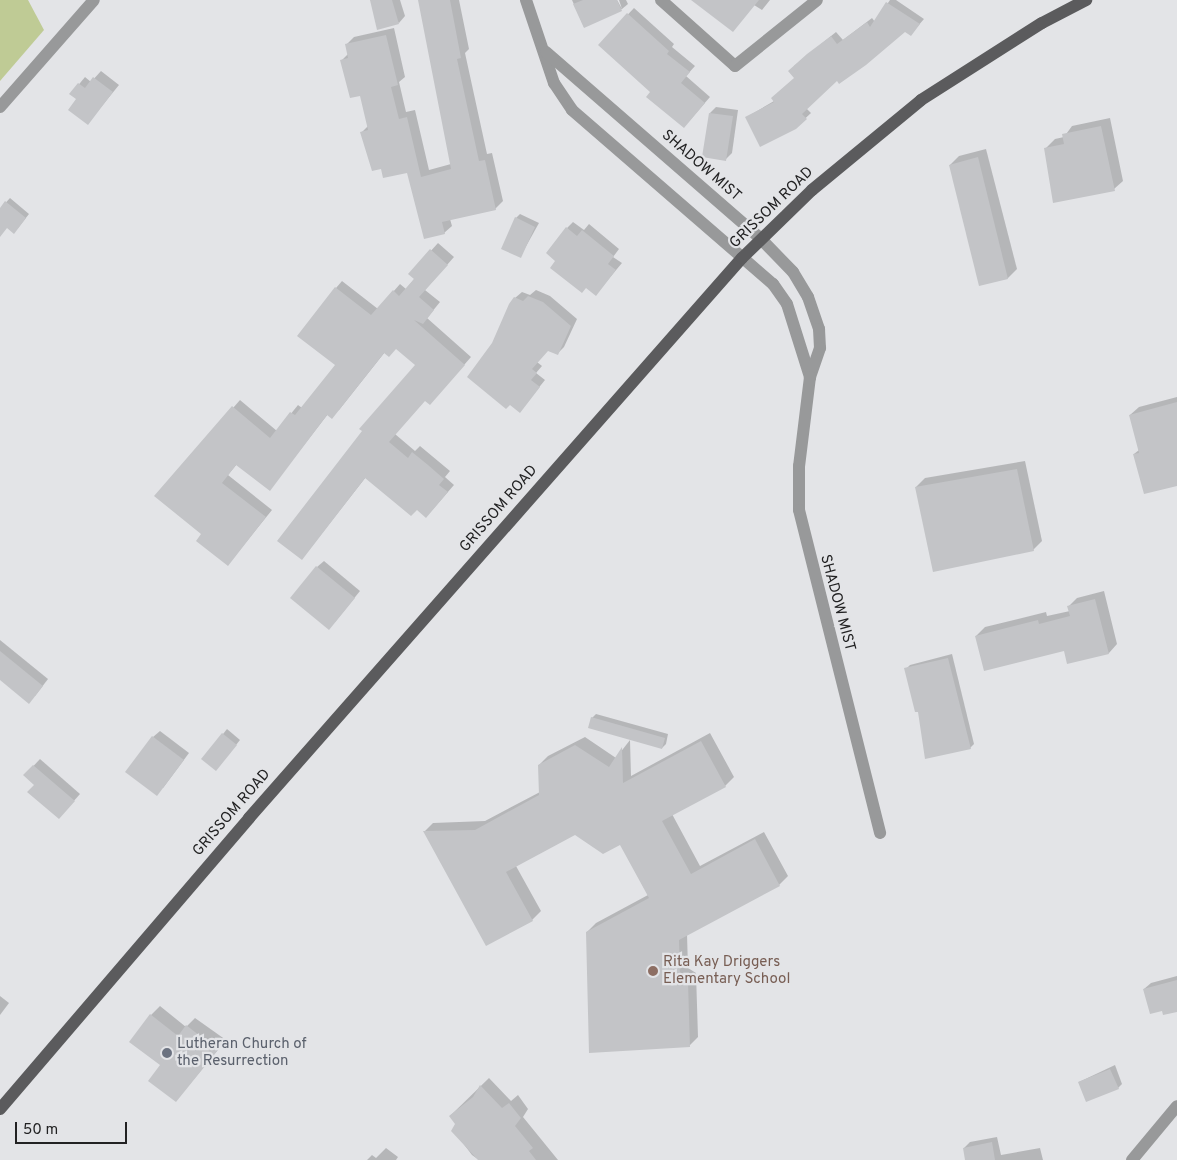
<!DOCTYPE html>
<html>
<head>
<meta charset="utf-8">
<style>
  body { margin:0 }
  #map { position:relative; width:1177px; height:1160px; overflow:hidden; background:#e3e4e7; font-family:Overpass,sans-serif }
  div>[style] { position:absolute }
  .green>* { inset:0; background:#bfcb95 }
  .shadow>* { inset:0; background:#0003 }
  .building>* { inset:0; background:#c3c4c7 }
  .minor>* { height:12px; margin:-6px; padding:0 6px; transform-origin:6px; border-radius:6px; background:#98999a }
  .major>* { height:12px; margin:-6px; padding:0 6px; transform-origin:6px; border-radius:6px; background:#5b5b5d }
  .dots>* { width:14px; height:14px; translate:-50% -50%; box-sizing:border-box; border:2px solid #e3e4e7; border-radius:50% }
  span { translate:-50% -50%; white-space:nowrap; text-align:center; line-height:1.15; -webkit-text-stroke:4.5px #e3e4e7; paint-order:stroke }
  .street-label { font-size:15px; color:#222223 }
  .education-label { font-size:15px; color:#785e54 }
  .left { translate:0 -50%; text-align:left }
  .worship-label { font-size:15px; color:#5b616d }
  .scale { position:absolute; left:15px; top:1122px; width:112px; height:22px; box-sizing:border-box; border:2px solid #222223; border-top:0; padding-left:6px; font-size:15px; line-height:18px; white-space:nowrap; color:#222223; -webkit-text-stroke:4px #e3e4e7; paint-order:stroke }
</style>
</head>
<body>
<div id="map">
  <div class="green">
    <i style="clip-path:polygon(0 0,28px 0,44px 30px,0 81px)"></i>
  </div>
  <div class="shadow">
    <i style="clip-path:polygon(370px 0,400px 0,405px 16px,399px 23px)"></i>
    <i style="clip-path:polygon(419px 0,459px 0,469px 49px,465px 53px,487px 154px,492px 153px,503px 201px,495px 209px,450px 219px,452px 226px,444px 233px,408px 171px,382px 167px,362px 132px,368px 126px,361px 95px,342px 60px,348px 54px,346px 45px,354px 37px,394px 28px,405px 77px,399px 82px,406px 112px,415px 110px,429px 170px,451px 164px)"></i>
    <i style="clip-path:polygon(572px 0,617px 0,622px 9px,584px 27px)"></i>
    <i style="clip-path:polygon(619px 0,626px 0,628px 4px,622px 9px)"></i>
    <i style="clip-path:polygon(706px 0,770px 0,762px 10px,754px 5px,733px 31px)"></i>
    <i style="clip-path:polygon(890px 0,896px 0,924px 19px,911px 34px,905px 30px,837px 79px,806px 108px,811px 113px,795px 128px,747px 117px,774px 101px,795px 78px,794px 66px,836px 32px,843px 40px,872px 18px,875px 22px)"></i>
    <i style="clip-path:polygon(634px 8px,674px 44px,672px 47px,695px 66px,686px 76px,710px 97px,690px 120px,652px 91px,599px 45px)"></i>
    <i style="clip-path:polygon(101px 71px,119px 85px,88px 123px,78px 99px,71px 94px,85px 77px,91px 82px)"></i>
    <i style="clip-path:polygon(716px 107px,738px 110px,732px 153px,726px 159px,710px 113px)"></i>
    <i style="clip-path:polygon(1110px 118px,1123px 181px,1114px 189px,1046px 148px,1055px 139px,1064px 137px,1072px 126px)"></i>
    <i style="clip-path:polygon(986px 149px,1017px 269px,1008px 278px,980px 285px,950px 165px,959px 156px)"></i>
    <i style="clip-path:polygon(10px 198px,29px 214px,18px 228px,8px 227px,0 232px,0 209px)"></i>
    <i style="clip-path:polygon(520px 214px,539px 223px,520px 257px,516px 218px)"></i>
    <i style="clip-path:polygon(573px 222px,584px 230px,589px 224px,619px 249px,613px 257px,622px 263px,596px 294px,567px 228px)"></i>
    <i style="clip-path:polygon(438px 243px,454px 257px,425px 290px,440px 302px,427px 318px,471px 357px,437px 396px,426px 399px,395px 434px,415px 451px,420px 446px,450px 471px,445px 477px,454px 485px,433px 509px,417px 509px,366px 477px,308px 551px,417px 365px,397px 348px,385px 352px,339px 410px,328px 414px,270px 489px,237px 464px,228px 475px,272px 510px,234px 557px,156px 496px,240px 400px,277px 431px,298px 405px,302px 408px,337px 365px,336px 288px,342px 281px,378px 309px,400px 284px,406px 289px,415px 278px,410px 274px)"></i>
    <i style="clip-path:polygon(536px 290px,550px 296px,577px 319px,564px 347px,558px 353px,548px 349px,537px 362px,542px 366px,536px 373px,545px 380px,520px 411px,493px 344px,515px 298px,522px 292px,530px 295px)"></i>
    <i style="clip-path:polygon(1177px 397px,1177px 484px,1134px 454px,1139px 450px,1130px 415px,1139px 407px)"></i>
    <i style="clip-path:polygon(1025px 461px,1042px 541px,1033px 550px,916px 487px,925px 478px)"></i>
    <i style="clip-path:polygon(324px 561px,360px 591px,335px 622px,317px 567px)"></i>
    <i style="clip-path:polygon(1104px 591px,1117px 644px,1109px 653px,976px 636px,985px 627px,1046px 612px,1047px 616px,1070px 611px,1069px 606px,1077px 598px)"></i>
    <i style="clip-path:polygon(0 640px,48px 679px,35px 696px,0 679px)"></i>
    <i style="clip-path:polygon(952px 654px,974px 744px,970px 748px,919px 710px,906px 669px,910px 665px)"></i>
    <i style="clip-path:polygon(596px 714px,668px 734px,666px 744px,662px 748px,592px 718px)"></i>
    <i style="clip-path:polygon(227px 729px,240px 740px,220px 765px,203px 759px)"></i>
    <i style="clip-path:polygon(160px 731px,189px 753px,163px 788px,153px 737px)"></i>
    <i style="clip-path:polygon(710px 733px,734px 777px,725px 786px,672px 814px,700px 866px,764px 832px,788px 876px,779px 885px,687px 934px,688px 968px,696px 973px,698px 1037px,689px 1046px,587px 932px,596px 923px,648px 895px,620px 843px,575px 834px,516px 866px,541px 911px,532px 920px,425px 831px,433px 823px,485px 821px,540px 792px,539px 765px,548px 756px,585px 737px,616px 758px,630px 740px,631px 776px)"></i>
    <i style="clip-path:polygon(40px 759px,80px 794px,65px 811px,25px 775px)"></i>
    <i style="clip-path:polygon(1177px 976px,1177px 1010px,1163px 1009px,1144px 989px,1151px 983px)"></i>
    <i style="clip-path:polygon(0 996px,9px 1003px,0 1015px)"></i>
    <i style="clip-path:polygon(160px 1006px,186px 1027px,195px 1018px,226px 1040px,184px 1091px,162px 1065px,151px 1015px)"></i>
    <i style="clip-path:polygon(1115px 1065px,1122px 1084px,1118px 1088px,1079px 1082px)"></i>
    <i style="clip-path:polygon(489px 1078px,511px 1101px,518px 1095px,528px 1109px,523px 1117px,558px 1160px,479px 1160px,472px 1155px,453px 1130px,457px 1124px,450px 1116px)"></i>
    <i style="clip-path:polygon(997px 1137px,1001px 1155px,1040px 1148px,1043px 1160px,968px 1160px,964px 1148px,970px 1142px)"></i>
    <i style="clip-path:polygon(386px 1148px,398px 1157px,396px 1160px,367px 1160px,372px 1155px,376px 1158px)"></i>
  </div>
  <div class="building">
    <i style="clip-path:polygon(370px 0,392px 0,399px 24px,377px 30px)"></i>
    <i style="clip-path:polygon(418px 0,450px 0,461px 58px,457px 59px,479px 161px,485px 160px,496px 210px,442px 222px,445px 234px,424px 239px,407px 173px,383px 178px,381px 169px,372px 171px,360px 132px,368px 130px,360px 96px,350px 98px,340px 60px,348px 58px,345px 44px,386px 35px,398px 85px,391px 87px,399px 119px,407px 117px,421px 177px,451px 169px)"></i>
    <i style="clip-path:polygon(583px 0,617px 0,622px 11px,584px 28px,573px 4px)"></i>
    <i style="clip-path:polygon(691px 0,759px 0,733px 32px)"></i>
    <i style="clip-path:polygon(886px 2px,920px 24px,911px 36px,905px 32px,866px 65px,839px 84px,837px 81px,802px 114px,807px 119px,796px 129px,760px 147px,745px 117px,774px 102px,771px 98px,794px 78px,788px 71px,807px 54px,831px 36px,837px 44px,867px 22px,870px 27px)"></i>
    <i style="clip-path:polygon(627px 13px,669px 51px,667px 54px,690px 72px,681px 83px,705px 103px,684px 128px,646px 97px,650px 92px,598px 45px)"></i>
    <i style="clip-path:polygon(93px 77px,113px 92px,88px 125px,68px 110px,76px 99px,69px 94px,78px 83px,85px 88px)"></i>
    <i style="clip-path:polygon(709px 113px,733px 116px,726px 161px,702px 157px)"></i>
    <i style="clip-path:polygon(1101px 126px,1115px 191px,1053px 203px,1044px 148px,1064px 144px,1062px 134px)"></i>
    <i style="clip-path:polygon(978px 157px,1008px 279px,979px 286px,949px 165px)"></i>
    <i style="clip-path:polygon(5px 201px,26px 218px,14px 234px,7px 228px,0 237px,0 208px)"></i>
    <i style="clip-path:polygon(515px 217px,535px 227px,521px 258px,501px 249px)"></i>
    <i style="clip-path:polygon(566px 227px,577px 236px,582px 230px,614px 256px,608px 264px,616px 270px,596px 296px,586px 288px,582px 293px,550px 268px,555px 261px,546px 253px)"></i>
    <i style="clip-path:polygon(430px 249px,448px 265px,419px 297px,434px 310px,423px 324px,414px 320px,465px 365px,430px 405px,425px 401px,389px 442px,408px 458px,412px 452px,428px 465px,444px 479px,439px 485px,448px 492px,426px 518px,417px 510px,411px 516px,365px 478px,302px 560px,277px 541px,362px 431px,359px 429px,415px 365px,396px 349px,389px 357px,384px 353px,332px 419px,327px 415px,270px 491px,236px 465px,222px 483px,266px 517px,228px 566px,196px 541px,201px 534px,154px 496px,232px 406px,270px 438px,290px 412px,295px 415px,335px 365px,297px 336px,335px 287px,371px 315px,393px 290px,399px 296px,414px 279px,408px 274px)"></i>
    <i style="clip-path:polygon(528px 296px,543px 302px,571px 326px,558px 355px,548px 351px,532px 369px,537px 373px,531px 380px,540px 387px,520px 413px,510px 405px,506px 409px,467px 377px,492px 343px,509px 304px,514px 297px,523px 301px)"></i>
    <i style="clip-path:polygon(1177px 402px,1177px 486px,1144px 494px,1133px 454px,1139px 453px,1129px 415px)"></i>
    <i style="clip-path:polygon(1017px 469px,1034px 551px,933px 572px,915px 487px)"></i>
    <i style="clip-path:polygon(316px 566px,355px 598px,329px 630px,290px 598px)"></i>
    <i style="clip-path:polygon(1095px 599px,1109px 654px,1067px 664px,1064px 651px,984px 671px,975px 636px,1038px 620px,1039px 624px,1070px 616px,1067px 606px)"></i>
    <i style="clip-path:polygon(0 651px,43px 686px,29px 704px,0 680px)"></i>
    <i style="clip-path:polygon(948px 658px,971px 749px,925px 759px,918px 712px,915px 712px,904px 668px)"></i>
    <i style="clip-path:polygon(591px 717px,665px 738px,662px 749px,588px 728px)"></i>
    <i style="clip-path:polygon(222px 733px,237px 745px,216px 771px,201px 759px)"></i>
    <i style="clip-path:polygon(152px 736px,184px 760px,157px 796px,125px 772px)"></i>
    <i style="clip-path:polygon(701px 741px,726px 787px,662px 821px,691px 874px,755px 839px,780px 886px,679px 940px,680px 976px,688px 982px,690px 1047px,589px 1053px,586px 932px,649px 898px,620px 845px,603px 854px,575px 835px,506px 872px,533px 921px,486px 946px,423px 831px,475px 830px,539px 795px,538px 765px,575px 745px,609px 767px,622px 747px,623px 783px)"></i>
    <i style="clip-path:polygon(33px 765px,75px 801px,59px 819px,27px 792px,34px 785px,23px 775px)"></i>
    <i style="clip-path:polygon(1177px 980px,1177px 1012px,1163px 1015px,1162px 1011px,1150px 1014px,1143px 989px)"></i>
    <i style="clip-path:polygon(150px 1014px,178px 1036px,186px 1025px,218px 1050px,176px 1102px,148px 1081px,160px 1065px,129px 1042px)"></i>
    <i style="clip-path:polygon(1110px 1069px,1119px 1089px,1086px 1102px,1078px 1082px)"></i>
    <i style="clip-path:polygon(480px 1085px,502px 1108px,509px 1103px,521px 1118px,515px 1126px,533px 1148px,529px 1151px,536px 1160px,478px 1160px,451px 1131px,455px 1124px,449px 1116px,473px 1097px)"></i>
    <i style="clip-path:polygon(992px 1142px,995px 1160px,965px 1160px,963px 1148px)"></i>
  </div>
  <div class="minor">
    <i style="left:526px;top:0;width:88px;rotate:71.4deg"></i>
    <i style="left:554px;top:83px;width:32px;rotate:56deg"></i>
    <i style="left:572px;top:110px;width:266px;rotate:40.9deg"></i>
    <i style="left:773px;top:284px;width:24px;rotate:55deg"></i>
    <i style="left:787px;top:304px;width:77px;rotate:72.5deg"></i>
    <i style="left:661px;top:0;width:99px;rotate:41.7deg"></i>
    <i style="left:735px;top:66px;width:105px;rotate:-38.8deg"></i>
    <i style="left:546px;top:52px;width:285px;rotate:41deg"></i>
    <i style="left:761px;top:239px;width:46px;rotate:45.9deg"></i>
    <i style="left:793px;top:272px;width:29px;rotate:59deg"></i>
    <i style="left:808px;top:297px;width:34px;rotate:71deg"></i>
    <i style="left:819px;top:329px;width:19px;rotate:87deg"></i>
    <i style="left:820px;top:348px;width:31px;rotate:109deg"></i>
    <i style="left:810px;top:377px;width:90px;rotate:97deg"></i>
    <i style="left:799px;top:466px;width:44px;rotate:90deg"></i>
    <i style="left:799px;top:510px;width:333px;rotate:75.9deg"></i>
    <i style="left:0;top:107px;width:142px;rotate:-48.7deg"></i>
    <i style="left:1132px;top:1160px;width:70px;rotate:-50.2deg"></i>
  </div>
  <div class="major">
    <i style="left:0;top:1109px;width:383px;rotate:-49.4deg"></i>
    <i style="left:249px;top:818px;width:746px;rotate:-48.64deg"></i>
    <i style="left:742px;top:258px;width:98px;rotate:-44.2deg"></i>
    <i style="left:812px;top:190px;width:141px;rotate:-39.5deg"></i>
    <i style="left:921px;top:100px;width:143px;rotate:-32.5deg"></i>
    <i style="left:1042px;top:23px;width:50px;rotate:-27.6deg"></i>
  </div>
  <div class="dots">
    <i style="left:653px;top:971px;background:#8d6e63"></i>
    <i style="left:167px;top:1053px;background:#6b7280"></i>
  </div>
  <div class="street-label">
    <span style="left:701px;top:166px;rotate:41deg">SHADOW MIST</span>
    <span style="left:772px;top:208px;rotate:-44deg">GRISSOM ROAD</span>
    <span style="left:499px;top:509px;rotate:-49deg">GRISSOM ROAD</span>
    <span style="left:837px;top:603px;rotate:75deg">SHADOW MIST</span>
    <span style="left:232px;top:813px;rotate:-49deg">GRISSOM ROAD</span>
  </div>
  <div class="education-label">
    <span class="left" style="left:663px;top:971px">Rita Kay Driggers<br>Elementary School</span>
  </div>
  <div class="worship-label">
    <span class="left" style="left:177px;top:1053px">Lutheran Church of<br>the Resurrection</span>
  </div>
  <div class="scale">50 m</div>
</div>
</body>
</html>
